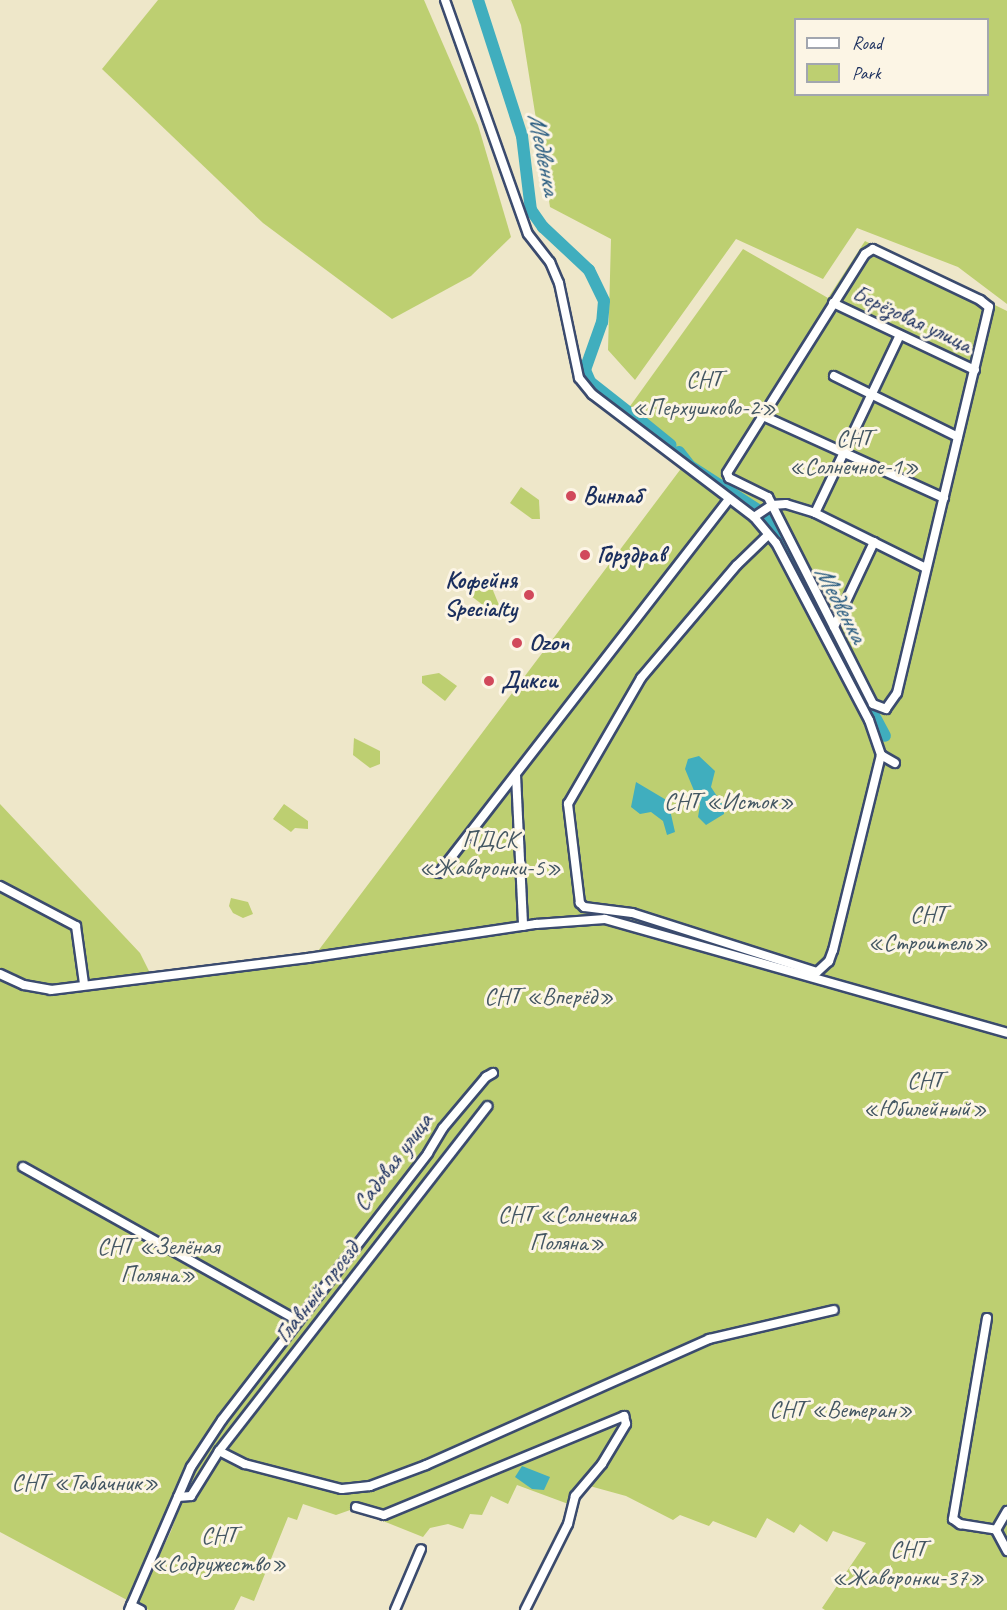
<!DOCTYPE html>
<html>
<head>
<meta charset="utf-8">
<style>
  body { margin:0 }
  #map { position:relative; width:1007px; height:1610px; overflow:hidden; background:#eee7c9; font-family:Caveat,sans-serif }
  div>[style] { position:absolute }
  .green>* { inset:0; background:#bdcf71 }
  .water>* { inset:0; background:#40aebe }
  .river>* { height:12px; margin:-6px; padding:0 6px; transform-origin:6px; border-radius:6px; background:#40aebe }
  .roads { filter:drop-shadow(2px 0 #3b4b6e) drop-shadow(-2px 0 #3b4b6e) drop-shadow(0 2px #3b4b6e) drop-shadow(0 -2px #3b4b6e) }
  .minor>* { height:8px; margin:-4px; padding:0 4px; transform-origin:4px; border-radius:4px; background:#fff }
  .dots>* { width:16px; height:16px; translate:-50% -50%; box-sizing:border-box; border:3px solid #fcf5e5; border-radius:50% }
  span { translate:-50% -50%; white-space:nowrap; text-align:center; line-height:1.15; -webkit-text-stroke:6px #fcf5e5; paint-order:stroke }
  .street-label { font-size:24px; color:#1b2f5e }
  .park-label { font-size:24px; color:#445763 }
  .poi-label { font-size:24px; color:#1b2f5e; font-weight:700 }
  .left { translate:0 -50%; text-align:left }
  .right { translate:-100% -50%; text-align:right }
  .water-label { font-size:26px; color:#285b80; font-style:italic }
  .legend { position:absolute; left:794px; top:18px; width:195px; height:78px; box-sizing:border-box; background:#fcf5e5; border:2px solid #a2a6af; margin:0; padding:8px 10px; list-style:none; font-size:18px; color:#1b2f5e }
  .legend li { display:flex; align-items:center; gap:12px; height:30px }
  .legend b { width:30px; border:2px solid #a2a6af }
</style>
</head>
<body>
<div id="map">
  <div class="green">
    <i style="clip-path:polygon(158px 0,424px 0,478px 125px,511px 237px,471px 276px,392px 319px,263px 223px,102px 69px)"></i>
    <i style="clip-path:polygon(evenodd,511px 0,1007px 0,1007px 304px,958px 267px,857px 228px,823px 279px,736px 239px,635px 380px,608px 350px,611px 239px,550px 207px,521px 25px,511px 0,796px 20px,988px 20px,988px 94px,796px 94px,796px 20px)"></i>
    <i style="clip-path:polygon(865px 241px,1007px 311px,1007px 1610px,825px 1610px,822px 1608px,866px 1543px,833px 1531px,827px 1542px,800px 1524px,794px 1533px,767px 1518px,756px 1538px,713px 1521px,709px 1526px,680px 1515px,673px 1520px,626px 1496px,586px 1485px,571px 1505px,517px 1485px,508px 1504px,491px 1496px,482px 1515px,470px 1514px,463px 1529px,448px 1524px,430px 1528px,423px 1537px,353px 1509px,336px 1515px,303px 1504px,297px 1520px,288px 1517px,254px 1601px,241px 1596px,234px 1610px,149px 1610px,136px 1605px,171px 1531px,199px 1455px,189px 1465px,127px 1600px,0 1532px,0 804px,140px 953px,151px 975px,315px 955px,689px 458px,628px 409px,743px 249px,828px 298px)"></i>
    <i style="clip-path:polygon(521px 487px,539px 500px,540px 519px,532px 519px,510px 503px)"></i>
    <i style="clip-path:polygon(476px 577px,492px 588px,499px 605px,487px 608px,471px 596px,464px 583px)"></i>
    <i style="clip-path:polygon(439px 673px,457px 686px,445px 701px,422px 683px,422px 676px)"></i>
    <i style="clip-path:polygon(354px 738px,380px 751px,380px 764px,370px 768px,353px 755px)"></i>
    <i style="clip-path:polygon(284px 804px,308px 821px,308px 829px,295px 828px,291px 832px,273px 819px)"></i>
    <i style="clip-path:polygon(231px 898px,248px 902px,253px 914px,243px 918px,233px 913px,229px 906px)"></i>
  </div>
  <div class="water">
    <i style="clip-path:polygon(699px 756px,715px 771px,711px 787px,724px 807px,724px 814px,706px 825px,698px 817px,700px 805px,685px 769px,688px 759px)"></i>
    <i style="clip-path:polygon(636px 782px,668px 801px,675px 832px,667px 835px,663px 821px,651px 812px,640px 814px,631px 807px)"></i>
    <i style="clip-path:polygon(522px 1466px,550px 1477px,544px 1490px,532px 1489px,515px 1477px)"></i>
  </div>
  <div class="river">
    <i style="left:478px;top:0;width:143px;rotate:72.1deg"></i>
    <i style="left:522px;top:136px;width:75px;rotate:83.1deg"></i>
    <i style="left:531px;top:210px;width:21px;rotate:55deg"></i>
    <i style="left:543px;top:227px;width:63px;rotate:43.1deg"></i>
    <i style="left:589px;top:270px;width:34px;rotate:64deg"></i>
    <i style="left:604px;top:301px;width:21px;rotate:95deg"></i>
    <i style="left:602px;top:322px;width:51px;rotate:109.5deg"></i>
    <i style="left:585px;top:370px;width:13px;rotate:67deg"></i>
    <i style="left:590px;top:382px;width:53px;rotate:38.2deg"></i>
    <i style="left:641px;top:421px;width:38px;rotate:39deg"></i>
    <i style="left:679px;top:452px;width:18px;rotate:52deg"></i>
    <i style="left:690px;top:466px;width:81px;rotate:32.9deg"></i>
    <i style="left:766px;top:516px;width:28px;rotate:55deg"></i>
    <i style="left:782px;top:539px;width:199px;rotate:62.4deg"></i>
    <i style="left:876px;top:719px;width:19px;rotate:62deg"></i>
  </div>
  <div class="roads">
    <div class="minor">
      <i style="left:445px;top:0;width:248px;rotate:70.5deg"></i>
      <i style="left:528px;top:234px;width:36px;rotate:52deg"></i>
      <i style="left:550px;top:262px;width:23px;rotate:67deg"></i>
      <i style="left:559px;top:283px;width:97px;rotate:78.1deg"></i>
      <i style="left:579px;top:378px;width:21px;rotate:51deg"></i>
      <i style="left:592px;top:394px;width:203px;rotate:37.2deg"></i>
      <i style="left:754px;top:517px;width:34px;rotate:50deg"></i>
      <i style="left:776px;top:543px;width:200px;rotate:62.3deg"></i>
      <i style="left:869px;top:720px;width:37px;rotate:71deg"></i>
      <i style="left:881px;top:755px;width:201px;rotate:103.8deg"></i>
      <i style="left:833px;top:950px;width:12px;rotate:110deg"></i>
      <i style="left:829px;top:961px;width:16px;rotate:137deg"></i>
      <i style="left:817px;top:972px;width:194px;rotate:-162.3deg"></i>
      <i style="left:632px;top:913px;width:48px;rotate:-172.9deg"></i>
      <i style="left:584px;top:907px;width:6px;rotate:-135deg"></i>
      <i style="left:580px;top:903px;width:100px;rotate:-96.9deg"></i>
      <i style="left:568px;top:804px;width:146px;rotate:-59.9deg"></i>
      <i style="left:641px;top:678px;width:148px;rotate:-49.7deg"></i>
      <i style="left:737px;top:565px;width:43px;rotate:-44.1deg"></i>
      <i style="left:873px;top:249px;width:119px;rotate:25.5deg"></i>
      <i style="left:980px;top:300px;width:11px;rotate:38deg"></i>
      <i style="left:989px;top:307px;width:397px;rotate:103.4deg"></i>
      <i style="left:897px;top:693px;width:19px;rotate:125deg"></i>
      <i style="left:886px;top:709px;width:14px;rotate:-159deg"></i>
      <i style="left:873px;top:704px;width:232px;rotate:-116.9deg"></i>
      <i style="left:768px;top:497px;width:43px;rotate:-154deg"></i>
      <i style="left:729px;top:478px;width:5px;rotate:-112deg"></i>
      <i style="left:727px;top:473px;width:259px;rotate:-57.8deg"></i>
      <i style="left:865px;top:254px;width:9px;rotate:-32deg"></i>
      <i style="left:833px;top:303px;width:157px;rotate:25.3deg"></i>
      <i style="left:834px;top:376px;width:138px;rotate:26.2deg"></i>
      <i style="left:761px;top:415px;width:201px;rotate:24.4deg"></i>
      <i style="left:815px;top:513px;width:197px;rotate:-64.5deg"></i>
      <i style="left:754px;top:517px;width:22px;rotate:-34deg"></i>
      <i style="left:772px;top:505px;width:14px;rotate:-4deg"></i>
      <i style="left:786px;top:504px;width:30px;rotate:17deg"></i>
      <i style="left:815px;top:513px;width:124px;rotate:26.4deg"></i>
      <i style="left:834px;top:627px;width:94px;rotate:-64.8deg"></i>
      <i style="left:881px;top:755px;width:16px;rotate:30deg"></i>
      <i style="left:516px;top:775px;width:151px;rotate:87.3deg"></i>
      <i style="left:432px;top:871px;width:7px;rotate:16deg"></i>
      <i style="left:439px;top:873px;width:473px;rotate:-52.2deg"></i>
      <i style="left:0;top:886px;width:86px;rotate:27.8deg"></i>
      <i style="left:76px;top:926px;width:59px;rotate:82.1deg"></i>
      <i style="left:0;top:974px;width:26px;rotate:25deg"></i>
      <i style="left:24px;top:985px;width:27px;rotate:10deg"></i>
      <i style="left:51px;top:990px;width:259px;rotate:-7.1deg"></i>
      <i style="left:308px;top:958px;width:231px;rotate:-8.5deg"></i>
      <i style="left:536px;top:924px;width:69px;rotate:-4.1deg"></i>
      <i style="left:605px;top:919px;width:418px;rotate:15.8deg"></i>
      <i style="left:23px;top:1167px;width:315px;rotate:29.2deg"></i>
      <i style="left:987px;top:1318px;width:204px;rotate:99.6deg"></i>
      <i style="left:953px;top:1519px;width:9px;rotate:36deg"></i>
      <i style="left:960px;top:1524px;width:36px;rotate:9deg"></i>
      <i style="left:219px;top:1451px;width:29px;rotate:27deg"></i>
      <i style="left:245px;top:1464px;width:100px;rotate:14.5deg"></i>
      <i style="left:342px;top:1489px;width:28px;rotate:-6deg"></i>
      <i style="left:370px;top:1486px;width:60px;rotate:-20.6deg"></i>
      <i style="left:426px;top:1465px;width:310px;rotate:-24deg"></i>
      <i style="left:709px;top:1339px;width:128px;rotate:-13.1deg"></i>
      <i style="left:178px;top:1497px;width:13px;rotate:-4deg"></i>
      <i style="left:191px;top:1496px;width:53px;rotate:-58.1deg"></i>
      <i style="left:219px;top:1451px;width:437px;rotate:-52.1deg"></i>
      <i style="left:356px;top:1507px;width:29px;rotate:16deg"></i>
      <i style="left:384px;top:1515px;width:260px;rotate:-22.4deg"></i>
      <i style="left:624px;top:1416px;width:8px;rotate:76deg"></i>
      <i style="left:626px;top:1424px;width:47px;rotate:121deg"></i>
      <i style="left:602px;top:1464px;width:42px;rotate:130.2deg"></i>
      <i style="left:575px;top:1496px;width:29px;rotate:104deg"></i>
      <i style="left:568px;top:1524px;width:96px;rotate:116.6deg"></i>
      <i style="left:1007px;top:1511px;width:22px;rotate:120deg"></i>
      <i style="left:996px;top:1530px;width:24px;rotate:62deg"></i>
      <i style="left:131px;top:1605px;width:11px;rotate:27deg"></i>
      <i style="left:129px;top:1610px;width:156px;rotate:-66.6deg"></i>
      <i style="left:191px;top:1467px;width:56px;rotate:-56.6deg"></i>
      <i style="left:222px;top:1420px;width:337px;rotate:-52.3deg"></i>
      <i style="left:428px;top:1153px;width:29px;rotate:-59deg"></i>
      <i style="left:443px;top:1128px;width:67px;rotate:-49.9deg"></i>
      <i style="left:486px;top:1077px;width:8px;rotate:-30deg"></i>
      <i style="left:395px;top:1610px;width:66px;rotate:-66.9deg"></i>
    </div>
  </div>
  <div class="dots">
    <i style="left:571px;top:496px;background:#d1495b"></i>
    <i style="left:585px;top:555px;background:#d1495b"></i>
    <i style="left:529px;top:595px;background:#d1495b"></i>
    <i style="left:517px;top:643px;background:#d1495b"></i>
    <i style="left:489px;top:681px;background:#d1495b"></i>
  </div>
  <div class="street-label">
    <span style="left:912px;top:319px;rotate:25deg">Берёзовая улица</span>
    <span style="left:393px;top:1162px;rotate:-53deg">Садовая улица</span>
    <span style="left:317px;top:1292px;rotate:-52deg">Главный проезд</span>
  </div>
  <div class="park-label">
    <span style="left:704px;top:394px">СНТ<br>«Перхушково-2»</span>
    <span style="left:854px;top:453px">СНТ<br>«Солнечное-1»</span>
    <span style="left:729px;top:802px">СНТ «Исток»</span>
    <span style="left:490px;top:854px">ПДСК<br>«Жаворонки-5»</span>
    <span style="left:928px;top:929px">СНТ<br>«Строитель»</span>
    <span style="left:549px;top:997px">СНТ «Вперёд»</span>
    <span style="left:925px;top:1095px">СНТ<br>«Юбилейный»</span>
    <span style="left:567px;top:1229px">СНТ «Солнечная<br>Поляна»</span>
    <span style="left:158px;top:1261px">СНТ «Зелёная<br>Поляна»</span>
    <span style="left:841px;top:1410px">СНТ «Ветеран»</span>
    <span style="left:85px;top:1483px">СНТ «Табачник»</span>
    <span style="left:219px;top:1550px">СНТ<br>«Содружество»</span>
    <span style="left:908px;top:1564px">СНТ<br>«Жаворонки-37»</span>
  </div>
  <div class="poi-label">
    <span class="left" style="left:583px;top:496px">Винлаб</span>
    <span class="left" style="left:597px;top:555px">Горздрав</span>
    <span class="right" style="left:517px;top:595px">Кофейня<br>Specialty</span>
    <span class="left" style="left:529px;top:643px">Ozon</span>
    <span class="left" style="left:501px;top:681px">Дикси</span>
  </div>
  <div class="water-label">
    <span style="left:544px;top:154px;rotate:79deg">Медвенка</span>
    <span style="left:841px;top:604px;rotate:62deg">Медвенка</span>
  </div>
  <ul class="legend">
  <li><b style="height:8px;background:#fff"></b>Road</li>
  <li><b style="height:16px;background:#bdcf71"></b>Park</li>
  </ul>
</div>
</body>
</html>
